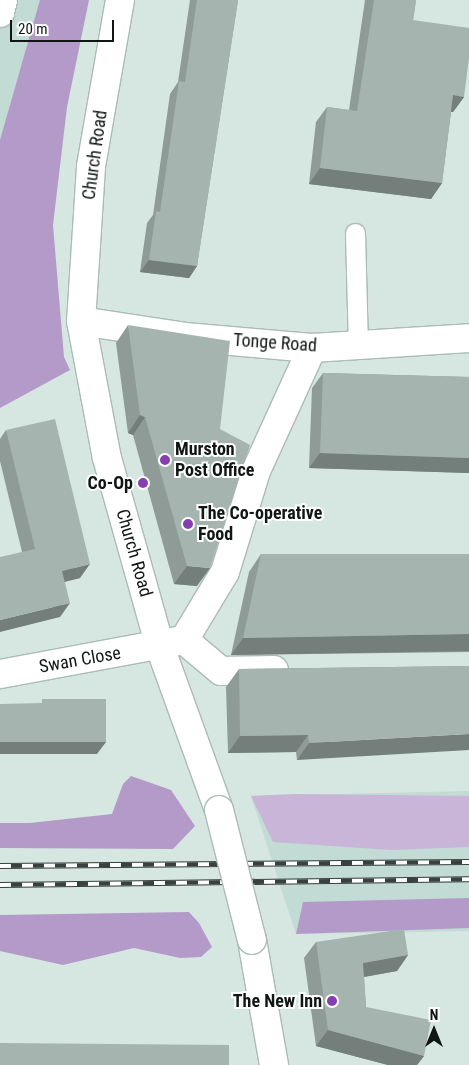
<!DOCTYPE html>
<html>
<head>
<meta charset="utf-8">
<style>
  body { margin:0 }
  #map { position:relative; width:469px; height:1065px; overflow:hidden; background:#d6e6e1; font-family:"Roboto Condensed",sans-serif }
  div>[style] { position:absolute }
  .built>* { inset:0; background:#c2dbd4 }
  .green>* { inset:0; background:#c8b5d7 }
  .forest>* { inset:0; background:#b49ac8 }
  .roads { filter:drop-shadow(1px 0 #abbbb6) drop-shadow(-1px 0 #abbbb6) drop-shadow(0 1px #abbbb6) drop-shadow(0 -1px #abbbb6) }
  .service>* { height:19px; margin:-9.5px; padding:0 9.5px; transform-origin:9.5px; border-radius:9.5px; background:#fff }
  .minor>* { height:28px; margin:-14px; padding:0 14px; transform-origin:14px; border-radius:14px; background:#fff }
  .rail>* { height:5.5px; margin-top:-2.75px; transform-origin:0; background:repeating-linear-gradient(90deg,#fff 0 11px,#39413e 0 22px); box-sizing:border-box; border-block:1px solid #39413e }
  .bridges { filter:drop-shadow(1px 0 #abbbb6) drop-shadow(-1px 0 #abbbb6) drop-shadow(0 1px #abbbb6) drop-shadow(0 -1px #abbbb6) }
  .minor-bridge>* { height:28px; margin:-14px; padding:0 14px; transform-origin:14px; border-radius:14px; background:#fff }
  .wall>* { inset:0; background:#8e9b96 }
  .shaded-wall>* { inset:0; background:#747e7a }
  .building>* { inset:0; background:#a5b4af }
  .dots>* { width:14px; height:14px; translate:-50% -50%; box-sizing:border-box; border:2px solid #fff; border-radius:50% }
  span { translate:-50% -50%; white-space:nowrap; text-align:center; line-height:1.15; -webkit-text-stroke:4px #fff; paint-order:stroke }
  .street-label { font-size:18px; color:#101614 }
  .poi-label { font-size:18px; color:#101614; font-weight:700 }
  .left { translate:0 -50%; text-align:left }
  .right { translate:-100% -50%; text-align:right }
  .north { position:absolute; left:409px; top:1005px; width:50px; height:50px; -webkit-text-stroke:4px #fff; paint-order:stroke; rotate:0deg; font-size:14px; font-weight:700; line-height:20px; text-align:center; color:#101614 }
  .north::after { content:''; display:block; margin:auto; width:18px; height:22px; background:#101614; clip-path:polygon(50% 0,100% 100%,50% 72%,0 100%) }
  .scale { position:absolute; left:10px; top:20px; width:104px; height:22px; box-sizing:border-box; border:2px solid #101614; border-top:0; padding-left:6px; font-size:15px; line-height:18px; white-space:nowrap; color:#101614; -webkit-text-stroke:4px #fff; paint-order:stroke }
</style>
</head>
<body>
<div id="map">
  <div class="built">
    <i style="clip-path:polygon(0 0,76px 0,0 224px)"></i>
    <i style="clip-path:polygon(469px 791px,469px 931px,296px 934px,251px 796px)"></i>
  </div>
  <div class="green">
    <i style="clip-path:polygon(295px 794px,469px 796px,469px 847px,391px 850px,273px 842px,251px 796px)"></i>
  </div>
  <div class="forest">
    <i style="clip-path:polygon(40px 0,89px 0,67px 107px,53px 225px,64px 357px,70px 370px,0 408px,0 140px)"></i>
    <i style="clip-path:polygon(131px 776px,171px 790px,195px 826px,173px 849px,0 848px,0 823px,30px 823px,112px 814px,123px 784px)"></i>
    <i style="clip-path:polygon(469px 898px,469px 928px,296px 934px,303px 902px)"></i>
    <i style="clip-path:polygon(189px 912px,199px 923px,212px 947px,201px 957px,180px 958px,134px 948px,63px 965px,0 951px,0 915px)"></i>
  </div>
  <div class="roads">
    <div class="service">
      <i style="left:355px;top:233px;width:112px;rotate:88.5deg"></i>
    </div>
    <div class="minor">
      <i style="left:120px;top:0;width:169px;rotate:99.9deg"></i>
      <i style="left:91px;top:167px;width:154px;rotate:93.7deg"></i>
      <i style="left:81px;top:321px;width:139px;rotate:79.3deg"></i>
      <i style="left:107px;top:458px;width:196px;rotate:74.3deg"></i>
      <i style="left:160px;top:647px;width:173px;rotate:70.1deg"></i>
      <i style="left:0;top:13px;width:13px;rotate:-77deg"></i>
      <i style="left:81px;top:321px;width:105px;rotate:8.7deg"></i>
      <i style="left:185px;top:337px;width:127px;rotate:5deg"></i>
      <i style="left:312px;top:348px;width:157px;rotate:-3.6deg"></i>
      <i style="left:184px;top:640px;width:48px;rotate:40deg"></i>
      <i style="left:221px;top:671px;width:53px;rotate:-1.1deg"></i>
      <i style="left:0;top:674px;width:187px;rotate:-10.5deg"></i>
      <i style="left:184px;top:640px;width:79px;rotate:-58.9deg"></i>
      <i style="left:225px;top:572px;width:106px;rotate:-72.9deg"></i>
      <i style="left:256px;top:471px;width:135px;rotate:-65.5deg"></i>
      <i style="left:252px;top:940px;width:127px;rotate:80deg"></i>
    </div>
  </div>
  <div class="rail">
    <i style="left:0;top:866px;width:469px;rotate:-0.5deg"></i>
    <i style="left:0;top:885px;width:469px;rotate:-0.7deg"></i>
  </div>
  <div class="bridges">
    <div class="minor-bridge">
      <i style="left:219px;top:810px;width:134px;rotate:75.8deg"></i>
    </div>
  </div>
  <div class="wall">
    <i style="clip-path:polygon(190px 0,238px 0,197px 266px,189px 278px,140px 272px,147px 223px,153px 215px,170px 94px,178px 82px)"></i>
    <i style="clip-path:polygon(365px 0,416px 0,413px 20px,464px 97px,453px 112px,451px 112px,442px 183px,431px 199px,309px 184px,316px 122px,327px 107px,349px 110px)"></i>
    <i style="clip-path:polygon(128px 325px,197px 586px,174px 584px,133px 435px,128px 433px,116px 343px)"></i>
    <i style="clip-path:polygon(323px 373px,469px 377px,469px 473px,309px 468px,312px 388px)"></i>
    <i style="clip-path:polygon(6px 430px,80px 578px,64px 582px,60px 617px,22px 552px,0 461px,0 439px)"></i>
    <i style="clip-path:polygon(261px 554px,469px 554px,469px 652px,231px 655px,249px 572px)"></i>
    <i style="clip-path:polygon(469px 666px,297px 760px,296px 752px,228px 753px,226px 687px,239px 669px)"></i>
    <i style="clip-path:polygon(316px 942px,408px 955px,397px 971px,364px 977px,366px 1007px,424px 1056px,417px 1065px,388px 1065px,316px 1046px,304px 958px)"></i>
  </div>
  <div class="shaded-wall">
    <i style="clip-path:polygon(453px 95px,464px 97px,453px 112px,442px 111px)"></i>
    <i style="clip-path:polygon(320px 168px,442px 183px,431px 199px,309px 184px)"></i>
    <i style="clip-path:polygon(149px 260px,197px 266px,189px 278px,140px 272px)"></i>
    <i style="clip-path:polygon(140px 415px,145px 417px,133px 435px,128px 433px)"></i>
    <i style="clip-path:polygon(320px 453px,469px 458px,469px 473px,309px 468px)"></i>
    <i style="clip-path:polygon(90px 564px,80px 578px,52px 585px,62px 571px)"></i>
    <i style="clip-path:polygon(187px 566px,210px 568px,197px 586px,174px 584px)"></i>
    <i style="clip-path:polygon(70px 603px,60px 617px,0 632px,0 620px)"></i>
    <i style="clip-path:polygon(469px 634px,469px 651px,231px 655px,243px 638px)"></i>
    <i style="clip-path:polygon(469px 734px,469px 750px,297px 760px,309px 743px)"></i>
    <i style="clip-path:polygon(308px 735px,296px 752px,228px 753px,240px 736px)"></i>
    <i style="clip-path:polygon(0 742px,106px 742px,97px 754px,0 754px)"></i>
    <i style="clip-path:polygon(408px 955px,397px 971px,352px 979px,363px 963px)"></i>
    <i style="clip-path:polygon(328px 1030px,424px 1056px,417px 1065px,388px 1065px,316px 1046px)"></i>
  </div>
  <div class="building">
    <i style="clip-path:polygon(197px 0,238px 0,197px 266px,149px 260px,156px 211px,160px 212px,179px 81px,185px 82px)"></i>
    <i style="clip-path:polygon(374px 0,416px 0,413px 20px,469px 28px,469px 58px,464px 97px,453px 95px,442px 183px,320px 168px,327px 107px,357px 111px)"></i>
    <i style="clip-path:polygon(128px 325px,230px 341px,220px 429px,250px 445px,210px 568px,187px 566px,145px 417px,140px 415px)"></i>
    <i style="clip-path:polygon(323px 373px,469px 377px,469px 458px,320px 453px)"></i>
    <i style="clip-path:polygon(55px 419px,90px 564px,62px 571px,70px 603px,0 620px,0 557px,35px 549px,6px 430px)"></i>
    <i style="clip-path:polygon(261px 554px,469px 554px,469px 634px,243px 638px)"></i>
    <i style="clip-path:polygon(469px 666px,469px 734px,309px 743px,308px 735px,240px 736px,239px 669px)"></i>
    <i style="clip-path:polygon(42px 699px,106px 699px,106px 742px,0 742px,0 704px,42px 703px)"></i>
    <i style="clip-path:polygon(404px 929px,408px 955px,363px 963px,366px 1007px,431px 1020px,424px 1056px,328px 1030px,316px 942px)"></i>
    <i style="clip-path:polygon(0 1043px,229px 1045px,229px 1065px,0 1065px)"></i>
  </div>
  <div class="dots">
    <i style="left:165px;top:460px;background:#863fb2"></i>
    <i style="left:143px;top:483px;background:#863fb2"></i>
    <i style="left:188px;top:524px;background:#863fb2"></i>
    <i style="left:332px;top:1001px;background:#863fb2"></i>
  </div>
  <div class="street-label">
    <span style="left:95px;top:155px;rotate:-82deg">Church Road</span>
    <span style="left:275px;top:343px;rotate:4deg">Tonge Road</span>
    <span style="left:134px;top:553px;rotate:74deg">Church Road</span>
    <span style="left:80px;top:660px;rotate:-10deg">Swan Close</span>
  </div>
  <div class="poi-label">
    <span class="left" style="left:175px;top:460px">Murston<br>Post Office</span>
    <span class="right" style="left:133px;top:483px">Co-Op</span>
    <span class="left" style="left:198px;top:524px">The Co-operative<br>Food</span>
    <span class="right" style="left:322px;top:1001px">The New Inn</span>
  </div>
  <div class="north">N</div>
  <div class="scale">20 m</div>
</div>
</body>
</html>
